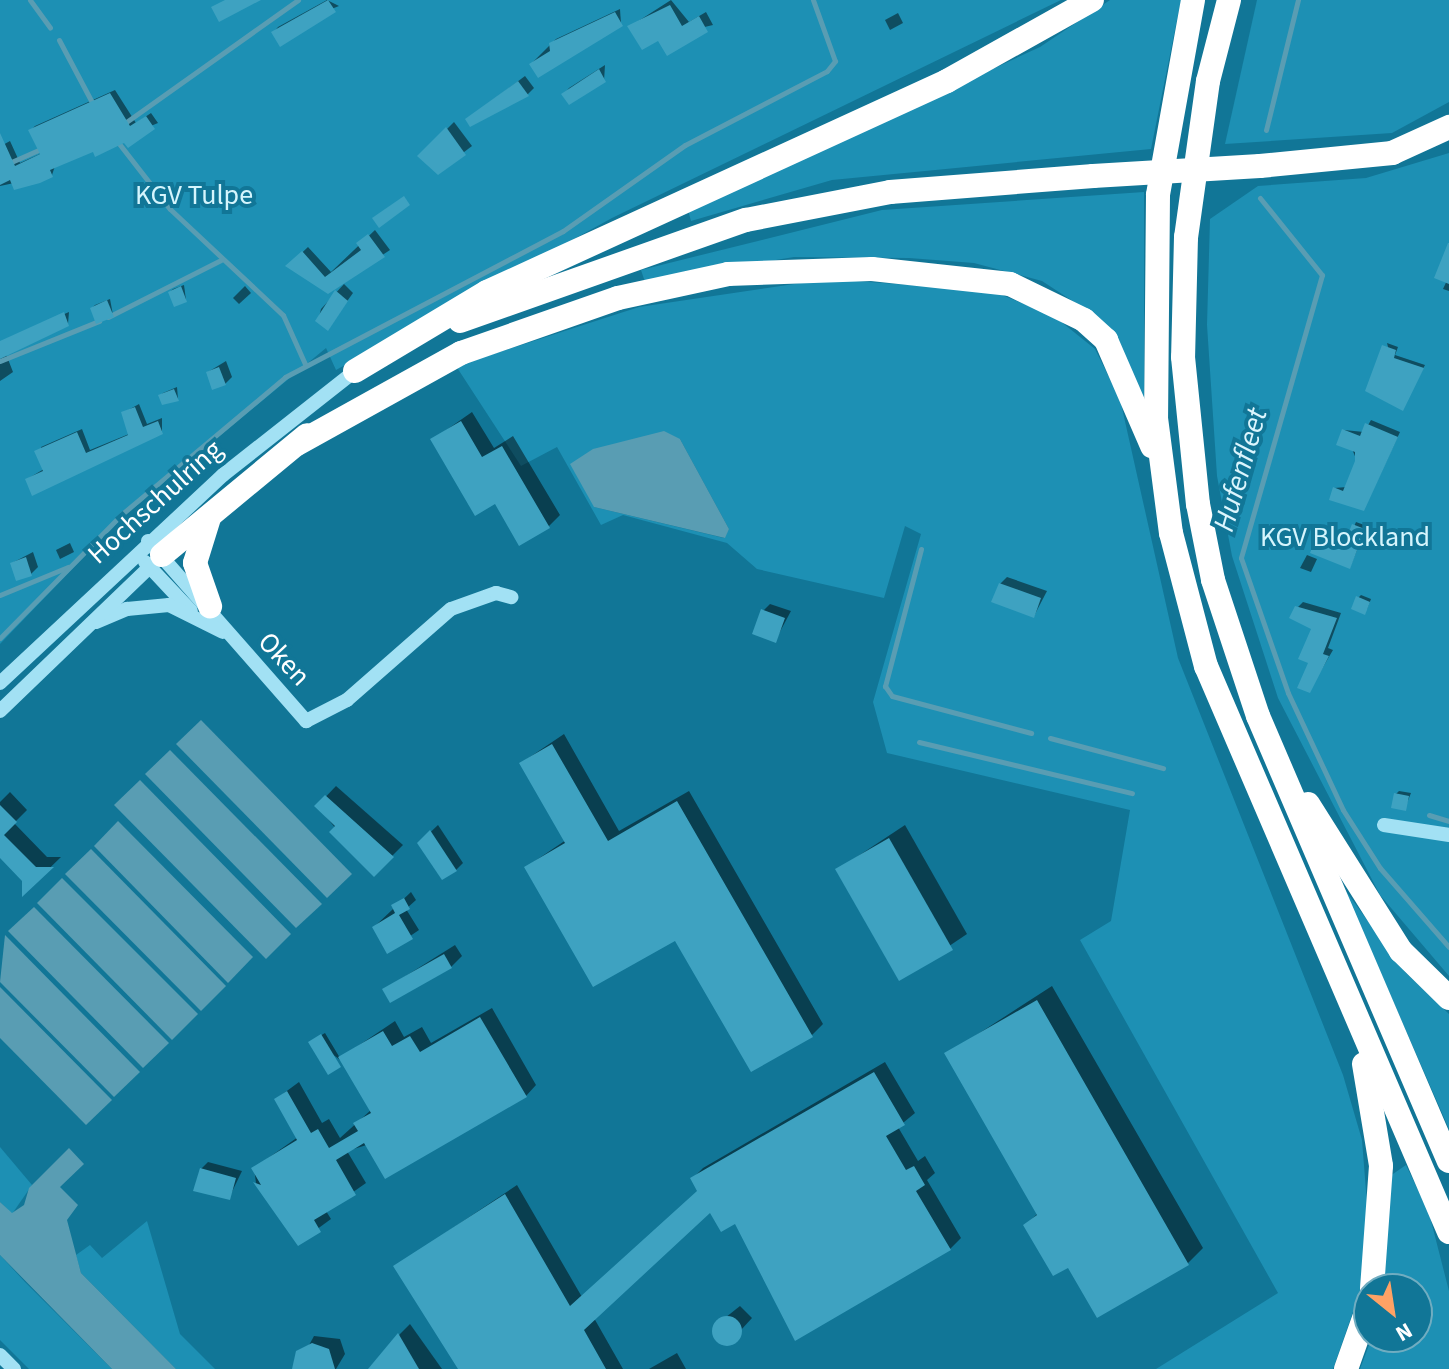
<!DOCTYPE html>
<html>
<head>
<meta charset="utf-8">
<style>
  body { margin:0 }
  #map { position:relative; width:1449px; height:1369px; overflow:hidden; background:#117697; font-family:"Source Sans 3",sans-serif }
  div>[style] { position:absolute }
  .green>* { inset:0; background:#1d90b4 }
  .water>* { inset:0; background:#599db3 }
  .shadow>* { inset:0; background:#0007 }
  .stream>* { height:5px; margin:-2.5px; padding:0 2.5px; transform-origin:2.5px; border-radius:2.5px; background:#599db3 }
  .building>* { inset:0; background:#3ea2c1 }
  .round { border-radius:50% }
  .minor>* { height:14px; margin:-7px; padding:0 7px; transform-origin:7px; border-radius:7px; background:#a2e1f4 }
  .highway>* { height:24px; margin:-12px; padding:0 12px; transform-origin:12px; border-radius:12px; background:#fff }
  .highway-bridge>* { height:24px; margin:-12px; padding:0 12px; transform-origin:12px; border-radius:12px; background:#fff }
  span { translate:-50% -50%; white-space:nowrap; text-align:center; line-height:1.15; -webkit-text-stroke:8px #117697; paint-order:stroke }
  .park-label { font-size:28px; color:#d5f5fd }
  .street-label { font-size:28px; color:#fff }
  .water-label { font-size:30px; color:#dbf5fd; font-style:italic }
  .north { position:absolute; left:1353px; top:1273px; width:80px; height:80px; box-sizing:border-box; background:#117697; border:2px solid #70adc1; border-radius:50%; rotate:150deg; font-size:22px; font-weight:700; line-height:32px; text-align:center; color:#fff }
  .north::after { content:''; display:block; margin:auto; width:28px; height:36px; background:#ffa265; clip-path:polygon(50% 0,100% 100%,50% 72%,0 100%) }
</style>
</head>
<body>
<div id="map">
  <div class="green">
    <i style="clip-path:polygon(0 0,1061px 0,612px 218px,336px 370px,326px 348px,126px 513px,0 644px)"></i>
    <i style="clip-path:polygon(1110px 0,1181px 0,1151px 149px,832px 180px,691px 221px,688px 210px,1040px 47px)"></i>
    <i style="clip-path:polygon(1257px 0,1449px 0,1449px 102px,1392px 133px,1225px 144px)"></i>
    <i style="clip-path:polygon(1449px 153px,1449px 976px,1380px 895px,1278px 698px,1232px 556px,1217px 476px,1207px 325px,1210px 219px,1258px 186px,1366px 178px)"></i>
    <i style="clip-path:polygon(1144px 192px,1144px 413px,1091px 313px,1042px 281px,974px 263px,909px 258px,794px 257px,645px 282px,641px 270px,882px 210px)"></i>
    <i style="clip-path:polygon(evenodd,828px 279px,992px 291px,1054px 316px,1095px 349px,1120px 399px,1178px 658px,1343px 1075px,1362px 1140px,1369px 1229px,1361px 1289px,1333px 1369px,1156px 1369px,1278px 1293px,1080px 940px,1111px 921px,1130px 810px,887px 753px,873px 702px,921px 534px,905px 526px,884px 598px,757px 569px,727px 543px,623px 515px,601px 525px,557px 447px,521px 466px,456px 366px,639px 307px,828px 279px,680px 439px,729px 529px,724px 538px,594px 507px,680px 439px)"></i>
    <i style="clip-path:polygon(1343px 887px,1405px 972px,1449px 1014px,1449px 1129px)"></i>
    <i style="clip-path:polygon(0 1147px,32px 1185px,12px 1214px,0 1202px)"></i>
    <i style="clip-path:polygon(1406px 1165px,1429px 1213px,1449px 1291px,1449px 1369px,1360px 1369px,1372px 1337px,1417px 1337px,1417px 1289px,1384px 1289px,1390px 1176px)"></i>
    <i style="clip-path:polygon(147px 1221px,180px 1334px,215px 1369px,176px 1369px,81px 1273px,76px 1255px,90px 1245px,102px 1258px)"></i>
    <i style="clip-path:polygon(0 1255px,25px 1282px,112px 1369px,29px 1369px,0 1340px)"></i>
  </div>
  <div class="water">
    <i style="clip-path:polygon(664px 431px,680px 439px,729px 529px,725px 538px,594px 507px,570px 464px,593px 449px)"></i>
    <i style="clip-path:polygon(201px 720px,352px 874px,327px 898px,176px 744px)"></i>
    <i style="clip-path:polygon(170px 750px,322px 904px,296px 928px,145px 774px)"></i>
    <i style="clip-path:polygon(140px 780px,291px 934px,266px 959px,114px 805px)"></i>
    <i style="clip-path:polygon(118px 821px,253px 957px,228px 983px,94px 846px)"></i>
    <i style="clip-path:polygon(91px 849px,226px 986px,201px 1011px,65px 874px)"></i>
    <i style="clip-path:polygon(62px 878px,198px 1014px,172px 1040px,37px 903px)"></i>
    <i style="clip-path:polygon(34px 907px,169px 1043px,143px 1068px,8px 931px)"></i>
    <i style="clip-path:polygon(5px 935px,140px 1072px,114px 1097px,0 982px)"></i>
    <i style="clip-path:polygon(0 987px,112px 1100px,86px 1125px,0 1038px)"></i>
    <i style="clip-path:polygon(69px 1148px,84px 1164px,60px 1187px,78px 1205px,67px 1220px,81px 1273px,176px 1369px,112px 1369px,0 1255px,0 1202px,12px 1213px,24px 1205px,29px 1188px)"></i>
  </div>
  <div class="shadow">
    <i style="clip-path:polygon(327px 0,339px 6px,274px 32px,278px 27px)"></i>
    <i style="clip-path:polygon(671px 0,689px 22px,706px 12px,713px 25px,658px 38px,629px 27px)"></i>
    <i style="clip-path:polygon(620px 9px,621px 24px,531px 64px,556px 39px)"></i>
    <i style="clip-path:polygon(898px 13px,903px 23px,890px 30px,885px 20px)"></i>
    <i style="clip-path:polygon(605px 65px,604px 81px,564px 94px,569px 88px)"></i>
    <i style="clip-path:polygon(525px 76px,534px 88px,528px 94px,471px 125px,474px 114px)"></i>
    <i style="clip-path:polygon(115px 90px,136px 123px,151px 113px,158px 123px,55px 166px,52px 175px,0 186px,1px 146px,10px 141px,20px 163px,42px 153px,30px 131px,35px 126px)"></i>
    <i style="clip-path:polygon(454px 122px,472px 146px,438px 172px,420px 156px)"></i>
    <i style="clip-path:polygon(375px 230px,390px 250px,328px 291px,289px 265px,308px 247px,331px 272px)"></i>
    <i style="clip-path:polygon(1449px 276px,1449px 291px,1443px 289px)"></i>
    <i style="clip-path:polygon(344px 284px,353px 293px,327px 329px,318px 321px,321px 309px)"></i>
    <i style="clip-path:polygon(184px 285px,186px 300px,170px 292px,173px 289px)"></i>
    <i style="clip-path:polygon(245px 286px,251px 293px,239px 304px,233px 298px)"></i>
    <i style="clip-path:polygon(110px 299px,113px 315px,92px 308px,95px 305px)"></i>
    <i style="clip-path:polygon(69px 312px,68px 324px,6px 354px,13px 372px,0 381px,0 342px)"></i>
    <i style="clip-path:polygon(1387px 343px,1398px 347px,1395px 355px,1425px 365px,1403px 408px)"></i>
    <i style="clip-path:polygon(226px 361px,232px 377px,225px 384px,208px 372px)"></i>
    <i style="clip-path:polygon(177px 387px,178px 399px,160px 396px,163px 393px)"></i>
    <i style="clip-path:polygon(139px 404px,147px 424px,162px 418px,162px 432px,27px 479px,44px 469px,41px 447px,82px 429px,90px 450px,129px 434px,123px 413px)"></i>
    <i style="clip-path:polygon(472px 412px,494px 448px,513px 436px,560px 515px,549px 526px,495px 501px,432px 440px)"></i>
    <i style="clip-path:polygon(1371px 420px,1400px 432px,1364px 509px,1334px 488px,1347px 487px,1357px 461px,1344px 430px,1364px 432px)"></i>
    <i style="clip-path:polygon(1356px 522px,1367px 526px,1350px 567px,1319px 534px,1348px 540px)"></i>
    <i style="clip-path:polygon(70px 543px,74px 552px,60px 559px,56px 550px)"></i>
    <i style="clip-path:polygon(33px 552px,38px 567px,31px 574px,12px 563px)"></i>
    <i style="clip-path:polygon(1307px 555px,1317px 559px,1311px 572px,1300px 568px)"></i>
    <i style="clip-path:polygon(1007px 577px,1047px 591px,1034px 616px,1000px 584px)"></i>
    <i style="clip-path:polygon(1361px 595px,1371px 599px,1367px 609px,1358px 598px)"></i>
    <i style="clip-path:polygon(1303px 602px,1341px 613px,1328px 648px,1333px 650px,1309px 691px,1313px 628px,1297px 608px)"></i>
    <i style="clip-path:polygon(770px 604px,791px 611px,775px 641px,763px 611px)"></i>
    <i style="clip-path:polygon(564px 734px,619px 831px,689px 791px,823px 1024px,812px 1035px,676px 938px,526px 867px,566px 840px,521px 763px)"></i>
    <i style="clip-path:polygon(336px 786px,403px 845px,374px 874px,317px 806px)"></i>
    <i style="clip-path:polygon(1399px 791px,1411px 793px,1405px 808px,1396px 794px)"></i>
    <i style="clip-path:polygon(10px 792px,27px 810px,14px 823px,47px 857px,61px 857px,24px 893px,24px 880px,0 856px,0 802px)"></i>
    <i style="clip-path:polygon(438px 825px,463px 863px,456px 870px,419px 843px)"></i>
    <i style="clip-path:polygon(905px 825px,967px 934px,900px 979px,837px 870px)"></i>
    <i style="clip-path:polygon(411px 892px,416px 900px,406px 909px,419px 930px,388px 951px,374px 927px)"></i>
    <i style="clip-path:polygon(455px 945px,462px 956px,451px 967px,385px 989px)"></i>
    <i style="clip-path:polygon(1052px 986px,1203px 1248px,1188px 1263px,1026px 1225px,1038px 1213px,947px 1054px)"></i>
    <i style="clip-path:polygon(492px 1008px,536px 1085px,526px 1096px,347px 1151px,366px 1183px,326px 1211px,331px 1219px,298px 1243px,256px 1183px,254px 1168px,298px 1137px,276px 1099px,299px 1082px,322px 1123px,329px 1119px,340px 1138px,371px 1110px,343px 1062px,313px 1040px,325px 1033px,340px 1058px,395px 1021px,404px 1037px,422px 1027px,431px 1043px)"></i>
    <i style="clip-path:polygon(885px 1062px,915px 1113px,898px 1127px,918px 1161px,925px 1156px,935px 1173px,927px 1180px,961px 1238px,950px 1249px,735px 1221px,710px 1210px,594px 1318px,623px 1369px,460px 1369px,396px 1266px,517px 1185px,582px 1297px,699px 1191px,692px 1179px,703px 1168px)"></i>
    <i style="clip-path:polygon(208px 1162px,242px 1171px,229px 1198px,201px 1169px)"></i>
    <i style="clip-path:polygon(740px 1306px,752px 1318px,729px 1343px,715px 1334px,716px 1325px)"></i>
    <i style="clip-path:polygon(410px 1324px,442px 1369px,373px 1369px,400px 1334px)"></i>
    <i style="clip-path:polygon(314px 1336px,340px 1339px,345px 1354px,336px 1369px,296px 1369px)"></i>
    <i style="clip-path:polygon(677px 1353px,686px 1369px,649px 1369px)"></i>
  </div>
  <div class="stream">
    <i style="left:30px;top:0;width:34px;rotate:54deg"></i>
    <i style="left:59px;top:40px;width:75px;rotate:62.1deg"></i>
    <i style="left:122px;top:125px;width:216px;rotate:-35.4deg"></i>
    <i style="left:1266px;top:130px;width:134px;rotate:-76.2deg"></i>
    <i style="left:117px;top:141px;width:86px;rotate:52.1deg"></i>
    <i style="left:170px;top:209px;width:155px;rotate:43.2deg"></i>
    <i style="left:283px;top:315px;width:54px;rotate:65.8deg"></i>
    <i style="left:0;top:167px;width:47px;rotate:-23.8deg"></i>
    <i style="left:1260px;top:198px;width:99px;rotate:51.2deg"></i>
    <i style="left:1322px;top:275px;width:294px;rotate:106deg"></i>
    <i style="left:1241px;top:558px;width:143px;rotate:70.8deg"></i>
    <i style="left:1288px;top:693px;width:129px;rotate:64.8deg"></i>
    <i style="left:1343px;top:810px;width:69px;rotate:57.5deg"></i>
    <i style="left:1380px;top:868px;width:105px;rotate:48.9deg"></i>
    <i style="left:108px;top:317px;width:127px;rotate:-26.8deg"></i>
    <i style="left:0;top:361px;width:107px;rotate:-22deg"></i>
    <i style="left:921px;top:549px;width:142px;rotate:104.7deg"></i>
    <i style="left:885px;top:686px;width:12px;rotate:55deg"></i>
    <i style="left:892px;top:696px;width:144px;rotate:14.9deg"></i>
    <i style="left:0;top:595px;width:74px;rotate:-22.4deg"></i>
    <i style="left:0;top:638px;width:174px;rotate:-45.5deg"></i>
    <i style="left:122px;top:514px;width:213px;rotate:-40deg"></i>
    <i style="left:285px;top:377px;width:314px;rotate:-27.7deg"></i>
    <i style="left:563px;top:231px;width:149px;rotate:-35.2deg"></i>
    <i style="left:685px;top:145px;width:160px;rotate:-27.5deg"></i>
    <i style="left:827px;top:71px;width:13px;rotate:-51deg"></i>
    <i style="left:835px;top:61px;width:65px;rotate:-109.8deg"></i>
    <i style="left:1050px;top:738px;width:117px;rotate:14.9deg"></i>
    <i style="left:919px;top:742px;width:219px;rotate:13.5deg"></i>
    <i style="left:1429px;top:815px;width:21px;rotate:17deg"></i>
  </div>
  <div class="building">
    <i style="clip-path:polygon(225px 0,261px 0,219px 22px,211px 7px)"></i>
    <i style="clip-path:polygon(328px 0,336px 12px,280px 47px,271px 32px)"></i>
    <i style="clip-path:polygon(670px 5px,682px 26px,699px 16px,708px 32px,667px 56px,658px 41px,642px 50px,627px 26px)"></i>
    <i style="clip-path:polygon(615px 12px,623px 26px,538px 78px,529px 64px,550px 51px,549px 43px)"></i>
    <i style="clip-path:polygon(599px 69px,606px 82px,569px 105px,561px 94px)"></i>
    <i style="clip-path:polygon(518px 81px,529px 96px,470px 127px,465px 119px)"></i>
    <i style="clip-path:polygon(110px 93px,130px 126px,146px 116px,155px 129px,128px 148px,124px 143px,95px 157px,93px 152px,50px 170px,53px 177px,40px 183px,14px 190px,10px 180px,0 185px,0 133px,15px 166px,40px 154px,28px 130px)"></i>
    <i style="clip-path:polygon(446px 127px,466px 155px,438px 175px,417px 156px)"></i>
    <i style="clip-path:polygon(404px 196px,410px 205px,379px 228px,372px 218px)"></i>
    <i style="clip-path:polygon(368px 234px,385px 257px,328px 294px,285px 266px,302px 251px,325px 277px,361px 250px,356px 243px)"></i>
    <i style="clip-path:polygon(1448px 243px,1449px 243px,1449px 284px,1434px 278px)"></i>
    <i style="clip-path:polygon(181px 286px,187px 302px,174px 307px,168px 292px)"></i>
    <i style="clip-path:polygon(335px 290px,348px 301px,328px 331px,315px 321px)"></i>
    <i style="clip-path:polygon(107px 300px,114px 317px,96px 324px,90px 308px)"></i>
    <i style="clip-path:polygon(64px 312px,69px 326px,0 359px,0 341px)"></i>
    <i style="clip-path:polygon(1382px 345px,1396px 350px,1394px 358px,1424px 368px,1403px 411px,1365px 391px)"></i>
    <i style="clip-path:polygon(219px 367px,226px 385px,212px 390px,206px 372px)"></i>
    <i style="clip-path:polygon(174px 389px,179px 401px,162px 405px,158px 395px)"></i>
    <i style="clip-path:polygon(135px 407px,143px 427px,158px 421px,163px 434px,32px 496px,25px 479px,43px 471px,34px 451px,77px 432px,86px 453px,128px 435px,121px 412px)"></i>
    <i style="clip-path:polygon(461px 421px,482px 457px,502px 446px,550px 528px,519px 546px,495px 504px,475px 516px,430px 439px)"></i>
    <i style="clip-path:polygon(1365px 423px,1398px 437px,1364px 511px,1329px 500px,1333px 487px,1343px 491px,1355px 461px,1355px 452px,1336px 445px,1342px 429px,1360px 436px)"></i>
    <i style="clip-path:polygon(1352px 524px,1365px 529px,1350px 569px,1310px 553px,1318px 532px,1345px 542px)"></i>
    <i style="clip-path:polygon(26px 557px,32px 576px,16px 581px,10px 563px)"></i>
    <i style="clip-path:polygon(999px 583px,1041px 598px,1034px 618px,991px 602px)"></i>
    <i style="clip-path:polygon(1356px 596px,1370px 602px,1365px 615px,1351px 609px)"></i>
    <i style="clip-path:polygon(1295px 606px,1337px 618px,1323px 654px,1329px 656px,1310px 693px,1297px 688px,1308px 663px,1298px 659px,1311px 629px,1289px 618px)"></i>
    <i style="clip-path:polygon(761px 609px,785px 618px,776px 643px,752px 634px)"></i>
    <i style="clip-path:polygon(552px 744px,608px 841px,677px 801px,813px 1037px,751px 1072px,675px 941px,593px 987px,524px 867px,565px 843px,519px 763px)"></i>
    <i style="clip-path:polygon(1394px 793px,1409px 796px,1406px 811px,1391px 808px)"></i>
    <i style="clip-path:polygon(325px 795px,394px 857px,374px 877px,329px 832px,335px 826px,314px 806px)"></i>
    <i style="clip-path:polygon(0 805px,17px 822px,4px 835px,36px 867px,54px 867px,22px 897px,22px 881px,0 858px)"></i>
    <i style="clip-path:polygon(430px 830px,457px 871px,442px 880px,417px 843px)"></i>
    <i style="clip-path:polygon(889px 838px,953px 950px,899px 981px,835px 869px)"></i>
    <i style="clip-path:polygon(404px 898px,410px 909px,399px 915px,413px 939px,387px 954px,372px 927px,395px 913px,391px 905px)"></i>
    <i style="clip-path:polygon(444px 954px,452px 968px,390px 1003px,382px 989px)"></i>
    <i style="clip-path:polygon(1037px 1000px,1189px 1265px,1097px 1318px,1068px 1268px,1053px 1276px,1023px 1225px,1037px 1215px,944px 1053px)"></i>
    <i style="clip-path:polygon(480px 1017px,527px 1097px,385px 1179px,364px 1143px,336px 1160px,356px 1195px,314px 1220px,321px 1232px,298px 1246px,253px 1182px,261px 1185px,251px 1168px,297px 1140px,274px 1099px,287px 1091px,311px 1133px,318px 1129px,329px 1148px,358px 1131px,353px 1123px,371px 1113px,338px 1057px,383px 1031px,392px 1046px,410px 1036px,420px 1052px)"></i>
    <i style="clip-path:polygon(321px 1034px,341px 1067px,328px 1075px,308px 1042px)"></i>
    <i style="clip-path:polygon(874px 1072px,905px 1125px,886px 1136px,906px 1170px,914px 1166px,925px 1185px,916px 1191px,951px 1250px,795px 1341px,735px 1224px,721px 1232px,710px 1213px,584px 1330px,606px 1369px,458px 1369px,393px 1266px,505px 1194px,570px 1306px,697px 1191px,690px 1178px)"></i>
    <i style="clip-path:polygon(200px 1168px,236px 1178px,230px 1200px,193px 1191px)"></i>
    <i class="round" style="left:712px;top:1316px;width:30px;height:30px"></i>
    <i style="clip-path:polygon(398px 1333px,419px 1369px,368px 1369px)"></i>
    <i style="clip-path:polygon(312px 1343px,329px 1349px,335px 1369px,292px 1369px,296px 1351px)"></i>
  </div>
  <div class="minor">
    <i style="left:148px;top:541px;width:240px;rotate:48.7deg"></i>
    <i style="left:306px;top:721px;width:46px;rotate:-27.1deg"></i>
    <i style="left:347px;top:700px;width:138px;rotate:-41.2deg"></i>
    <i style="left:451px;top:609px;width:48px;rotate:-19.6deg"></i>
    <i style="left:496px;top:593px;width:16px;rotate:15deg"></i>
    <i style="left:145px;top:562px;width:67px;rotate:46.8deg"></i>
    <i style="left:96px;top:622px;width:34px;rotate:-23deg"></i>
    <i style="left:127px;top:609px;width:42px;rotate:-5.4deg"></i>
    <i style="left:169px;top:605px;width:60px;rotate:26.6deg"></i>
    <i style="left:0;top:683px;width:305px;rotate:-43deg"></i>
    <i style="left:223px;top:475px;width:168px;rotate:-38.2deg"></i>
    <i style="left:0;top:711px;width:225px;rotate:-43.9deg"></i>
    <i style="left:1384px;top:825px;width:66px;rotate:8.7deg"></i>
    <i style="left:0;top:1355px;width:20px;rotate:45deg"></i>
  </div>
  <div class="highway">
    <i style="left:1193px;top:0;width:198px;rotate:100.2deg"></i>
    <i style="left:1158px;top:195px;width:223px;rotate:90.5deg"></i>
    <i style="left:1156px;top:418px;width:116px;rotate:82.6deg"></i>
    <i style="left:1171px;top:533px;width:138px;rotate:75.3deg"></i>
    <i style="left:1206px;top:666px;width:616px;rotate:66.76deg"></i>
    <i style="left:1229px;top:0;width:84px;rotate:104.5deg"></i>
    <i style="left:1208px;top:81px;width:158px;rotate:98deg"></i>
    <i style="left:1186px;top:237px;width:120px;rotate:91.4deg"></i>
    <i style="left:1183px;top:357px;width:148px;rotate:84.2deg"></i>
    <i style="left:1198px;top:504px;width:77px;rotate:78.8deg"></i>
    <i style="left:1213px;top:580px;width:143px;rotate:71.7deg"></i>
    <i style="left:1258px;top:716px;width:484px;rotate:66.8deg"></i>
    <i style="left:1260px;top:166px;width:133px;rotate:-5.6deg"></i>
    <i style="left:1392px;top:153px;width:63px;rotate:-24.5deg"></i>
    <i style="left:460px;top:321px;width:303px;rotate:-19.5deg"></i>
    <i style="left:746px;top:220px;width:147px;rotate:-11deg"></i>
    <i style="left:890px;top:192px;width:204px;rotate:-4.5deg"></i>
    <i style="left:355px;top:371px;width:154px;rotate:-30.9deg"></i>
    <i style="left:487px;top:292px;width:506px;rotate:-24.64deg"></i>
    <i style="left:947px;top:81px;width:166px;rotate:-29.2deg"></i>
    <i style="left:297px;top:444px;width:188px;rotate:-29deg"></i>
    <i style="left:461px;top:353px;width:166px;rotate:-19.3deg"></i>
    <i style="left:618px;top:298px;width:113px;rotate:-12.3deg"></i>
    <i style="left:728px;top:274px;width:144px;rotate:-2deg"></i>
    <i style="left:872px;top:269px;width:139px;rotate:6.2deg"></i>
    <i style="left:1010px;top:284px;width:82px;rotate:25.9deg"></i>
    <i style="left:1084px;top:320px;width:30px;rotate:42deg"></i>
    <i style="left:1106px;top:340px;width:116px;rotate:66.5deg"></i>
    <i style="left:209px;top:518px;width:47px;rotate:107.3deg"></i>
    <i style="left:195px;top:563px;width:46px;rotate:70.8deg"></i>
    <i style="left:162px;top:555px;width:188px;rotate:-39.6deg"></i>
    <i style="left:1308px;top:804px;width:174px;rotate:57.7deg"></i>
    <i style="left:1401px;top:951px;width:67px;rotate:44.4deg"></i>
    <i style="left:1364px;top:1064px;width:103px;rotate:80.5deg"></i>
    <i style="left:1381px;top:1166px;width:123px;rotate:94.2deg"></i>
    <i style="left:1346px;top:1369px;width:69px;rotate:-70.5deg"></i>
  </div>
  <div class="highway-bridge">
    <i style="left:1093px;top:176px;width:167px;rotate:-3.4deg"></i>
  </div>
  <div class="park-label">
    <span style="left:194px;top:195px">KGV Tulpe</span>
    <span style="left:1345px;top:537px">KGV Blockland</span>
  </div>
  <div class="street-label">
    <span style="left:155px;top:502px;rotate:-42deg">Hochschulring</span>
    <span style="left:284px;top:659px;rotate:47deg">Oken</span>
  </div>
  <div class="water-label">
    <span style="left:1241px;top:470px;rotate:-74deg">Hufenfleet</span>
  </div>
  <div class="north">N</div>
</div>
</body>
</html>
